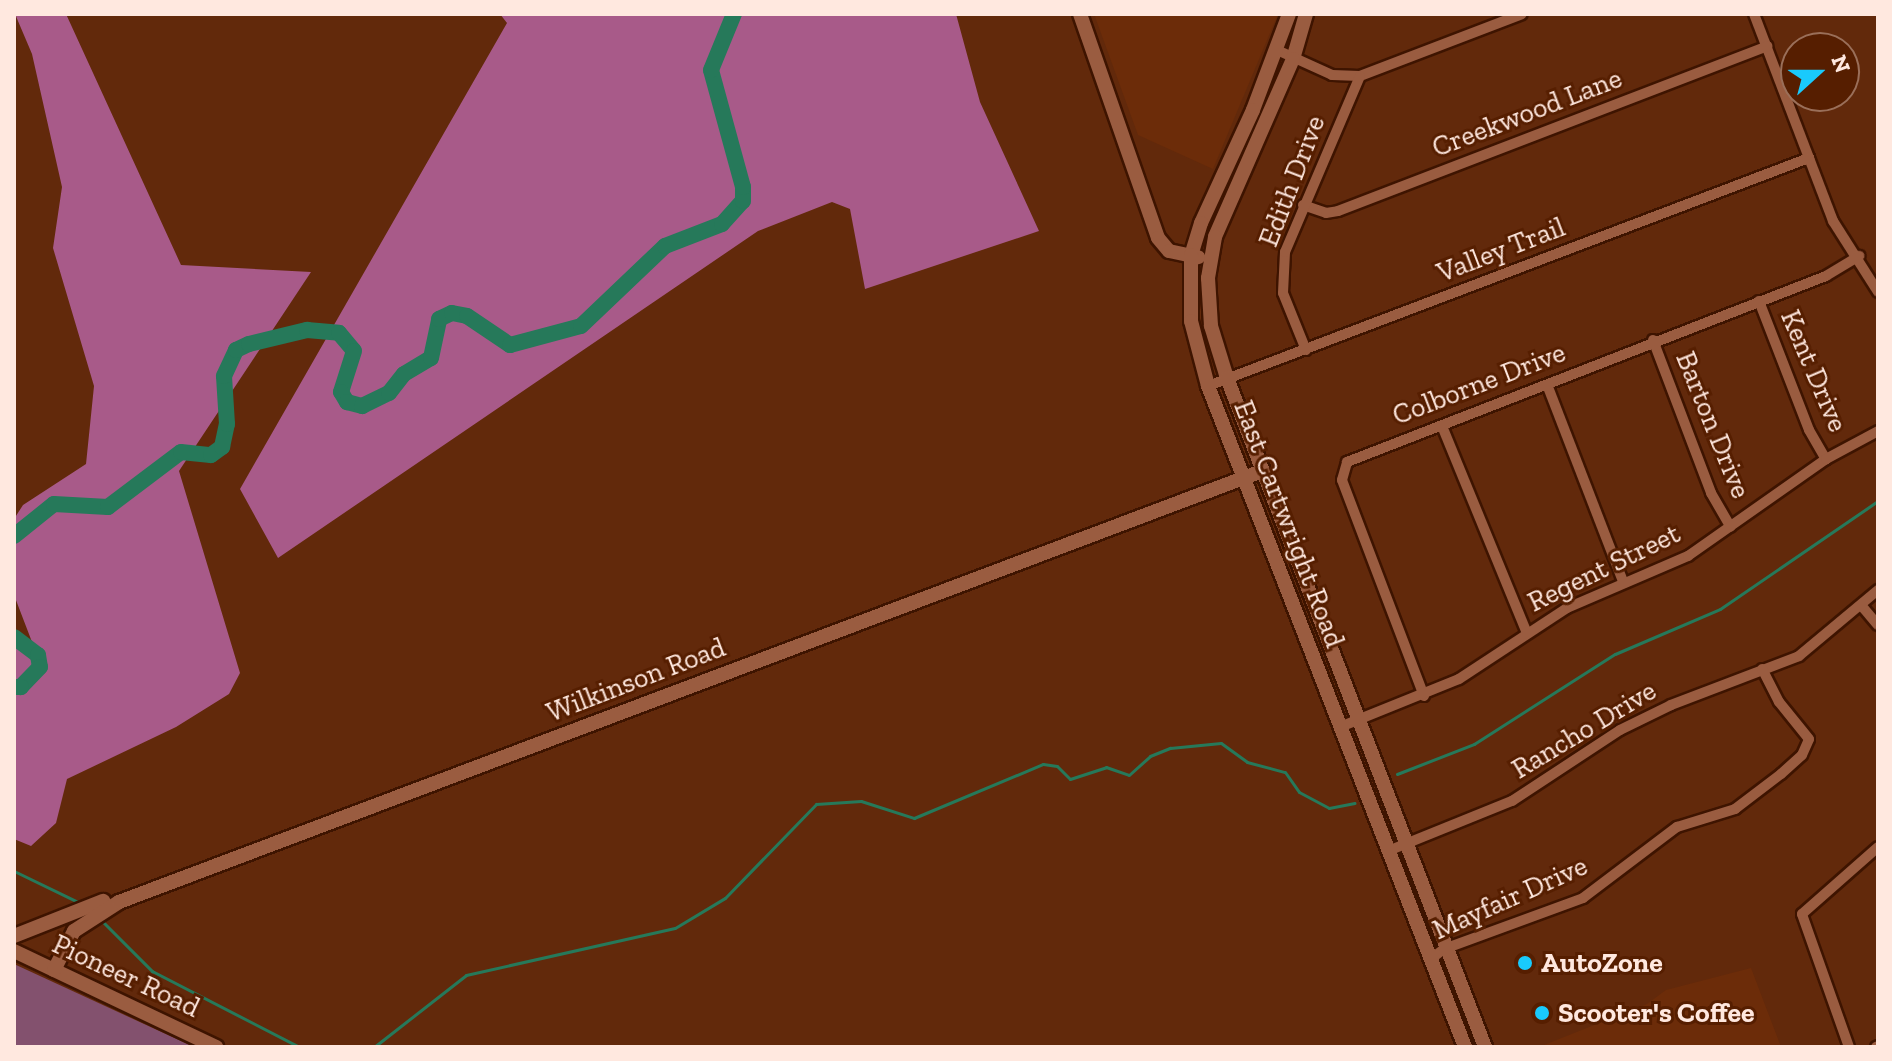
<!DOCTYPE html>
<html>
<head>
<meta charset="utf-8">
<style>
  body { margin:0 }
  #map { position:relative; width:1892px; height:1061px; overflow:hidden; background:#62290b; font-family:"Zilla Slab",serif }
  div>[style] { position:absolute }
  .built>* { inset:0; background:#6c2c09 }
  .green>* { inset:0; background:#83516e }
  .forest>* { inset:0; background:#a85a89 }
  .stream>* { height:3px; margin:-1.5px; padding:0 1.5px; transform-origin:1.5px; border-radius:1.5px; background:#26795a }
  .river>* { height:16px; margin:-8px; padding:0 8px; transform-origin:8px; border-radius:8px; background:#26795a }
  .roads { filter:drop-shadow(2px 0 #3e1400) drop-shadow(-2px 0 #3e1400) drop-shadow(0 2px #3e1400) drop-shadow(0 -2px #3e1400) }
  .street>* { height:10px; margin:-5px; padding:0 5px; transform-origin:5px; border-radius:5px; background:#9a5c40 }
  .secondary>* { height:14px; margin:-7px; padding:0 7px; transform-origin:7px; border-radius:7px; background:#9a5c40 }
  .dots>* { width:22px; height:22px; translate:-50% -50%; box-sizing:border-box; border:4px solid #561e00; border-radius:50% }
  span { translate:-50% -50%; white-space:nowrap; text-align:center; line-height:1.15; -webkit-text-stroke:6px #561e00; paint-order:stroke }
  .street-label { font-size:28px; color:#ffe8df }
  .poi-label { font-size:28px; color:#ffe8df; font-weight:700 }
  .left { translate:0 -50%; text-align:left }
  .frame { position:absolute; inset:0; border:16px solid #ffe8df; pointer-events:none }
  .north { position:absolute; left:1780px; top:32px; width:80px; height:80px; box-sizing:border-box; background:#561e00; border:2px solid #9a6f59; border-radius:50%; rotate:69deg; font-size:22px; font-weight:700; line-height:32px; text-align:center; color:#ffe8df }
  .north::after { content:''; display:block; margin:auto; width:28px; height:36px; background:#19cafc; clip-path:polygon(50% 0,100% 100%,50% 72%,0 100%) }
</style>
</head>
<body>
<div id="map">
  <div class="built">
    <i style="clip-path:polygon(1094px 14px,1278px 14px,1213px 169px,1138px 135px)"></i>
    <i style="clip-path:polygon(1751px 968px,1781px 1047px,1539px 1047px,1647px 1004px,1666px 990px)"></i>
  </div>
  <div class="green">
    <i style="clip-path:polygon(14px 964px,194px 1047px,14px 1047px)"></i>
  </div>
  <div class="forest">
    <i style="clip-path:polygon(15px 14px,66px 14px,181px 265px,311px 272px,179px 471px,240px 673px,229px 694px,176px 727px,67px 779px,56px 823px,31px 846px,14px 839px,14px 648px,32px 642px,14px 595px,14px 519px,23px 505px,86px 464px,94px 386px,53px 248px,62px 187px,32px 54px)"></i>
    <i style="clip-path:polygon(500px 14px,956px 14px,980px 102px,1039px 231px,865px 289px,850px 209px,832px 202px,758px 231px,278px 558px,240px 489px,507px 23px)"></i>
  </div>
  <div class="stream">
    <i style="left:1397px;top:774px;width:83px;rotate:-21.3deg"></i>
    <i style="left:1474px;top:744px;width:167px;rotate:-32.6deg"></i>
    <i style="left:1615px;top:654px;width:114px;rotate:-23.2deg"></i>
    <i style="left:1720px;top:609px;width:191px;rotate:-34.4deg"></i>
    <i style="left:14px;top:871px;width:76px;rotate:25.9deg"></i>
    <i style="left:100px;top:919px;width:74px;rotate:45deg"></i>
    <i style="left:152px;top:971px;width:165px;rotate:27.3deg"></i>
    <i style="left:374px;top:1047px;width:117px;rotate:-38deg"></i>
    <i style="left:466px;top:975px;width:214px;rotate:-12.7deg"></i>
    <i style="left:675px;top:928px;width:58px;rotate:-31deg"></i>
    <i style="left:725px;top:898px;width:131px;rotate:-45.9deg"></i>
    <i style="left:816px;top:804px;width:45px;rotate:-3.8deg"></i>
    <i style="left:861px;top:801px;width:56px;rotate:17.8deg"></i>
    <i style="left:914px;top:818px;width:140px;rotate:-22.7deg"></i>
    <i style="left:1043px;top:764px;width:14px;rotate:8deg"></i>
    <i style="left:1057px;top:766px;width:18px;rotate:45deg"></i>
    <i style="left:1070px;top:779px;width:38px;rotate:-18deg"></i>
    <i style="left:1106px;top:767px;width:24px;rotate:19deg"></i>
    <i style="left:1129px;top:775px;width:28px;rotate:-42deg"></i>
    <i style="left:1150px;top:756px;width:22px;rotate:-22deg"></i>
    <i style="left:1170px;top:748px;width:51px;rotate:-5.6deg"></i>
    <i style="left:1221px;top:743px;width:32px;rotate:36deg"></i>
    <i style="left:1247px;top:762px;width:39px;rotate:15deg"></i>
    <i style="left:1285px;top:772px;width:24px;rotate:55deg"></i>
    <i style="left:1299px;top:792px;width:34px;rotate:28deg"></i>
    <i style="left:1329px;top:808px;width:26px;rotate:-11deg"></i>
  </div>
  <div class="river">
    <i style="left:14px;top:536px;width:51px;rotate:-38.7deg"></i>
    <i style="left:54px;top:504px;width:54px;rotate:3.2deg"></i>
    <i style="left:108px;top:507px;width:91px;rotate:-37deg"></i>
    <i style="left:181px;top:452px;width:30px;rotate:6deg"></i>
    <i style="left:211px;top:455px;width:14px;rotate:-36deg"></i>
    <i style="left:222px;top:447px;width:24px;rotate:-78deg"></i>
    <i style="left:227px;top:424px;width:48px;rotate:-93.6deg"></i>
    <i style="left:224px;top:376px;width:29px;rotate:-65deg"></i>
    <i style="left:236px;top:350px;width:14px;rotate:-25deg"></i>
    <i style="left:249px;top:344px;width:60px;rotate:-13.6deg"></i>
    <i style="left:307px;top:330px;width:32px;rotate:5deg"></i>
    <i style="left:339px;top:333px;width:23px;rotate:50deg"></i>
    <i style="left:354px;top:351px;width:43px;rotate:107.6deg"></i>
    <i style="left:341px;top:392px;width:12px;rotate:59deg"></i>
    <i style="left:347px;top:402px;width:16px;rotate:15deg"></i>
    <i style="left:362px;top:406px;width:30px;rotate:-26deg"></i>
    <i style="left:389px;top:393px;width:24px;rotate:-52deg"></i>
    <i style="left:404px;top:374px;width:31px;rotate:-31deg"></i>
    <i style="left:431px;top:358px;width:40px;rotate:-78deg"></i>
    <i style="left:439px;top:319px;width:14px;rotate:-25deg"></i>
    <i style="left:452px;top:313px;width:15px;rotate:11deg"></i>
    <i style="left:467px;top:316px;width:52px;rotate:34deg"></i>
    <i style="left:510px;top:345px;width:73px;rotate:-15deg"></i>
    <i style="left:581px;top:326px;width:116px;rotate:-43.6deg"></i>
    <i style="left:665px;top:246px;width:61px;rotate:-21.1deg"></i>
    <i style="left:722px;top:224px;width:31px;rotate:-48deg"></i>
    <i style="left:743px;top:201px;width:14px;rotate:-90deg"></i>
    <i style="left:743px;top:187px;width:121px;rotate:-105.3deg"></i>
    <i style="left:711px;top:70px;width:61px;rotate:-67.7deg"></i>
    <i style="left:14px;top:637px;width:30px;rotate:37deg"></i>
    <i style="left:38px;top:655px;width:12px;rotate:81deg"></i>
    <i style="left:40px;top:667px;width:28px;rotate:134deg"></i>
    <i style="left:21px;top:687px;width:7px;rotate:180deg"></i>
  </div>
  <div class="roads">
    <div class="street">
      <i style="left:1754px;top:14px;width:222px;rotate:69.1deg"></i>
      <i style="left:1833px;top:221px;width:84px;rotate:57.6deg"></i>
      <i style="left:1277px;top:50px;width:60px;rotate:24.4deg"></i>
      <i style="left:1332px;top:75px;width:28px;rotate:2deg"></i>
      <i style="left:1360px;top:76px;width:173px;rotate:-20.9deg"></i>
      <i style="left:1303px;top:205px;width:24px;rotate:19deg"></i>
      <i style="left:1326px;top:213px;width:12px;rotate:-9deg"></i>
      <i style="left:1338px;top:211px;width:460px;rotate:-21deg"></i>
      <i style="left:1759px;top:301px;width:138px;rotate:68.8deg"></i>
      <i style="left:1809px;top:430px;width:34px;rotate:60deg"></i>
      <i style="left:1653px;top:340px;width:164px;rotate:69.2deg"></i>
      <i style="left:1711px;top:493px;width:39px;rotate:60deg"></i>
      <i style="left:1306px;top:350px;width:61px;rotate:-112deg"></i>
      <i style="left:1283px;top:293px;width:41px;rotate:-87.2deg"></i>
      <i style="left:1285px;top:252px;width:191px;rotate:-66.9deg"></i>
      <i style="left:1208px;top:386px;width:643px;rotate:-20.78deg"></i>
      <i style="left:1548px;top:387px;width:208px;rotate:68.9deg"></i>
      <i style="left:1442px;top:426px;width:224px;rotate:67.7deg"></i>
      <i style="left:1861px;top:605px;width:26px;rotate:50deg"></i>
      <i style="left:1424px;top:696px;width:231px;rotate:-110.8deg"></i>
      <i style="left:1342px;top:480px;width:19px;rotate:-74deg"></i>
      <i style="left:1347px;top:462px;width:514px;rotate:-21.22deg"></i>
      <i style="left:1826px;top:276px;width:39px;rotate:-31deg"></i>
      <i style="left:1340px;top:727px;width:128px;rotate:-22deg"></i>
      <i style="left:1459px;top:679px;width:129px;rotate:-33.3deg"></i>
      <i style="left:1567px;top:608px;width:132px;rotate:-23.3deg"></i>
      <i style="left:1688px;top:556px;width:169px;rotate:-35.1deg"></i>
      <i style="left:1826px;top:459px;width:59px;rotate:-28.3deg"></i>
      <i style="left:1388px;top:851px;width:134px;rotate:-22deg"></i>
      <i style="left:1512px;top:801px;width:129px;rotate:-33.3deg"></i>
      <i style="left:1620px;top:730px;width:57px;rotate:-26.1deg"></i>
      <i style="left:1671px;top:705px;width:137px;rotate:-20.9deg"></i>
      <i style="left:1799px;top:656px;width:103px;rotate:-39.9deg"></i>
      <i style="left:1431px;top:959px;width:16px;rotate:-38deg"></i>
      <i style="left:1444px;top:949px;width:148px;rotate:-20.1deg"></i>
      <i style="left:1583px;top:898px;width:118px;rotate:-37.1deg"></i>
      <i style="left:1677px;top:827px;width:61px;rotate:-17.2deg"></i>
      <i style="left:1735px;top:809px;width:58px;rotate:-37.3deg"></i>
      <i style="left:1781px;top:774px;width:28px;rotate:-42deg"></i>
      <i style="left:1802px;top:755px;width:17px;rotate:-66deg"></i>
      <i style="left:1809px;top:739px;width:48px;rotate:-129deg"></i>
      <i style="left:1779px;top:702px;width:37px;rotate:-117deg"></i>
      <i style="left:1849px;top:1047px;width:141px;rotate:-109.5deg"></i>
      <i style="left:1802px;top:914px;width:101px;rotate:-41.4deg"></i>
      <i style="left:1876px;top:1047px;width:2px;rotate:-27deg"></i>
    </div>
    <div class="secondary">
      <i style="left:1080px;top:14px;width:237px;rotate:70.8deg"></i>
      <i style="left:1158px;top:238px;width:17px;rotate:50deg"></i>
      <i style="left:1169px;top:251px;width:30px;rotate:12deg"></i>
      <i style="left:1289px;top:14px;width:103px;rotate:110.6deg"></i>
      <i style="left:1253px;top:110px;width:124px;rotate:114.7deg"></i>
      <i style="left:1201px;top:223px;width:34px;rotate:107deg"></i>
      <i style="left:1191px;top:255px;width:66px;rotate:90deg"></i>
      <i style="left:1191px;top:321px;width:67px;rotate:75.3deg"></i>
      <i style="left:1208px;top:386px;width:709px;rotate:68.75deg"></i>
      <i style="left:1306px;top:14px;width:47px;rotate:106.1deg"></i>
      <i style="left:1293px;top:59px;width:194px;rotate:113.7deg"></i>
      <i style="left:1215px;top:237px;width:42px;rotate:99.7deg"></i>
      <i style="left:1208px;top:278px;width:48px;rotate:86.4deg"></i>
      <i style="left:1211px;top:326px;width:54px;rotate:72.9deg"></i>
      <i style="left:1227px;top:378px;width:717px;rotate:68.91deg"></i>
      <i style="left:14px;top:936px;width:96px;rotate:-21.5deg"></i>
      <i style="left:14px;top:951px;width:224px;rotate:25.4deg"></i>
      <i style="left:54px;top:970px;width:44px;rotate:-62.9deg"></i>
      <i style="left:74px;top:931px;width:54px;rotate:-32.8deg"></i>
      <i style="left:119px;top:902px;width:1222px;rotate:-20.66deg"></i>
    </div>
  </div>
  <div class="dots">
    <i style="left:1525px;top:963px;background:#19cafc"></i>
    <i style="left:1542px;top:1013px;background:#19cafc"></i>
  </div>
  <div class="street-label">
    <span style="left:1527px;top:113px;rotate:-21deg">Creekwood Lane</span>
    <span style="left:1292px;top:181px;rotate:-69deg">Edith Drive</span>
    <span style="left:1501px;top:250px;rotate:-21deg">Valley Trail</span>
    <span style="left:1814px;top:371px;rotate:67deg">Kent Drive</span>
    <span style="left:1479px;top:384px;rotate:-21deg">Colborne Drive</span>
    <span style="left:1713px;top:425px;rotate:68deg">Barton Drive</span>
    <span style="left:1289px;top:524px;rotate:69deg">East Cartwright Road</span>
    <span style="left:1604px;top:568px;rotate:-26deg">Regent Street</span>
    <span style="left:636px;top:680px;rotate:-21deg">Wilkinson Road</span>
    <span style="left:1584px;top:730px;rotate:-31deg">Rancho Drive</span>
    <span style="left:1510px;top:898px;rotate:-24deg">Mayfair Drive</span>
    <span style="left:126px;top:976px;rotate:25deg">Pioneer Road</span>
  </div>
  <div class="poi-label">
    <span class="left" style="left:1541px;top:963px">AutoZone</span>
    <span class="left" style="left:1558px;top:1013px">Scooter's Coffee</span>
  </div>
  <div class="frame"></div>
  <div class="north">N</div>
</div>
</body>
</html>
